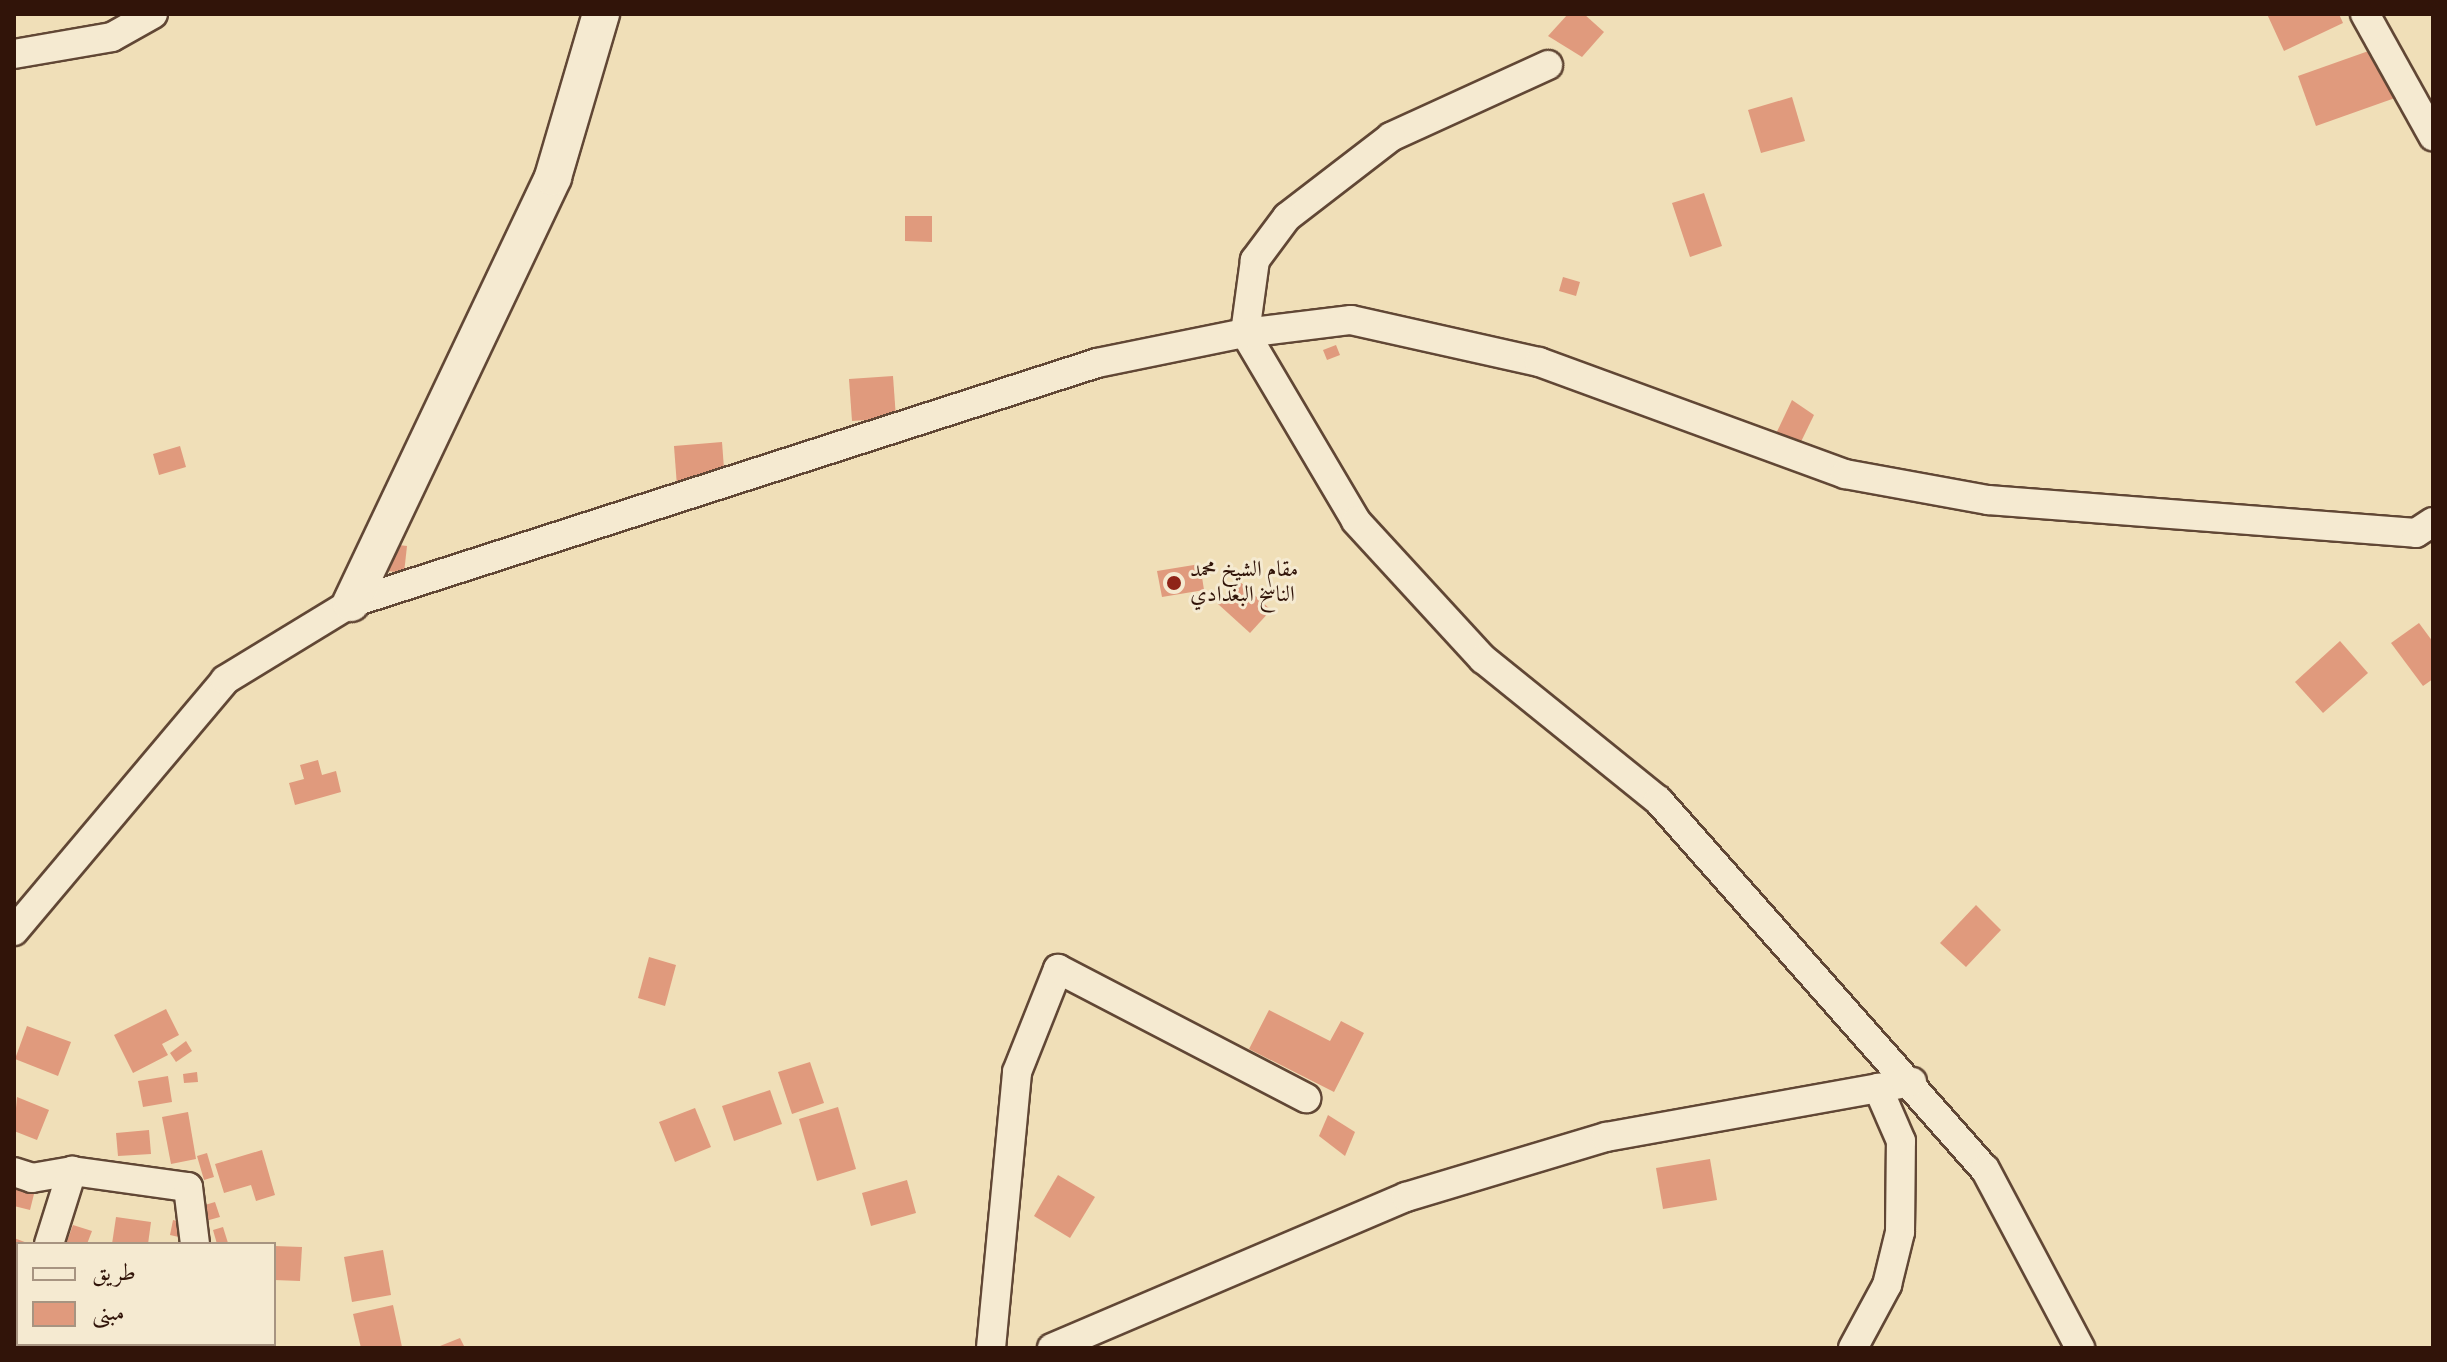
<!DOCTYPE html>
<html>
<head>
<meta charset="utf-8">
<style>
  body { margin:0 }
  #map { position:relative; width:2447px; height:1362px; overflow:hidden; background:#f0dfb8; font-family:"IM FELL English",Amiri,serif }
  div>[style] { position:absolute }
  .building>* { inset:0; background:#e09a7d }
  .roads { filter:drop-shadow(2px 0 #614735) drop-shadow(-2px 0 #614735) drop-shadow(0 2px #614735) drop-shadow(0 -2px #614735) }
  .minor>* { height:28px; margin:-14px; padding:0 14px; transform-origin:14px; border-radius:14px; background:#f5ead1 }
  .tertiary>* { height:36px; margin:-18px; padding:0 18px; transform-origin:18px; border-radius:18px; background:#f5ead1 }
  .dots>* { width:22px; height:22px; translate:-50% -50%; box-sizing:border-box; border:4px solid #f5ead1; border-radius:50% }
  span { translate:-50% -50%; white-space:nowrap; text-align:center; line-height:1.15; -webkit-text-stroke:6px #f5ead1; paint-order:stroke }
  .poi-label { font-size:22px; color:#311409 }
  .left { translate:0 -50%; text-align:left }
  .frame { position:absolute; inset:0; border:16px solid #311409; pointer-events:none }
  .legend { position:absolute; left:16px; top:1242px; width:260px; height:104px; box-sizing:border-box; background:#f5ead1; border:2px solid #a79481; margin:0; padding:10px 14px; list-style:none; font-size:24px; color:#311409 }
  .legend li { display:flex; align-items:center; gap:16px; height:40px }
  .legend b { width:40px; border:2px solid #a79481 }
</style>
</head>
<body>
<div id="map">
  <div class="building">
    <i style="clip-path:polygon(1568px 14px,1584px 14px,1604px 32px,1582px 57px,1548px 36px)"></i>
    <i style="clip-path:polygon(2267px 14px,2339px 14px,2343px 23px,2284px 51px)"></i>
    <i style="clip-path:polygon(2377px 48px,2395px 98px,2316px 126px,2298px 76px)"></i>
    <i style="clip-path:polygon(1792px 97px,1805px 141px,1761px 153px,1748px 110px)"></i>
    <i style="clip-path:polygon(1704px 193px,1722px 246px,1690px 257px,1672px 203px)"></i>
    <i style="clip-path:polygon(905px 216px,932px 216px,932px 242px,905px 241px)"></i>
    <i style="clip-path:polygon(1563px 277px,1580px 282px,1576px 296px,1559px 291px)"></i>
    <i style="clip-path:polygon(1336px 345px,1340px 355px,1327px 360px,1323px 350px)"></i>
    <i style="clip-path:polygon(893px 376px,896px 418px,852px 421px,849px 379px)"></i>
    <i style="clip-path:polygon(1792px 400px,1814px 415px,1795px 454px,1772px 442px)"></i>
    <i style="clip-path:polygon(722px 442px,725px 482px,677px 486px,674px 446px)"></i>
    <i style="clip-path:polygon(180px 446px,186px 467px,159px 475px,153px 454px)"></i>
    <i style="clip-path:polygon(390px 544px,407px 546px,404px 573px,387px 571px)"></i>
    <i style="clip-path:polygon(1200px 564px,1204px 590px,1162px 597px,1157px 571px)"></i>
    <i style="clip-path:polygon(1239px 581px,1271px 610px,1250px 633px,1218px 604px)"></i>
    <i style="clip-path:polygon(2419px 623px,2433px 642px,2433px 679px,2423px 686px,2391px 643px)"></i>
    <i style="clip-path:polygon(2340px 641px,2368px 673px,2323px 713px,2295px 682px)"></i>
    <i style="clip-path:polygon(318px 760px,322px 775px,336px 771px,341px 792px,295px 805px,289px 783px,304px 779px,300px 765px)"></i>
    <i style="clip-path:polygon(1976px 905px,2001px 930px,1966px 967px,1940px 943px)"></i>
    <i style="clip-path:polygon(649px 957px,676px 965px,665px 1006px,638px 998px)"></i>
    <i style="clip-path:polygon(166px 1009px,179px 1035px,162px 1044px,168px 1055px,133px 1073px,114px 1035px)"></i>
    <i style="clip-path:polygon(1269px 1010px,1330px 1041px,1341px 1021px,1364px 1033px,1334px 1092px,1249px 1049px)"></i>
    <i style="clip-path:polygon(27px 1026px,71px 1042px,58px 1076px,15px 1059px)"></i>
    <i style="clip-path:polygon(186px 1041px,192px 1051px,176px 1062px,170px 1053px)"></i>
    <i style="clip-path:polygon(810px 1062px,824px 1103px,792px 1114px,778px 1072px)"></i>
    <i style="clip-path:polygon(197px 1072px,198px 1082px,184px 1083px,183px 1074px)"></i>
    <i style="clip-path:polygon(168px 1076px,172px 1102px,143px 1107px,138px 1081px)"></i>
    <i style="clip-path:polygon(770px 1090px,782px 1124px,734px 1141px,722px 1106px)"></i>
    <i style="clip-path:polygon(17px 1097px,49px 1110px,37px 1140px,14px 1131px)"></i>
    <i style="clip-path:polygon(838px 1107px,856px 1169px,817px 1181px,799px 1119px)"></i>
    <i style="clip-path:polygon(695px 1108px,711px 1147px,675px 1162px,659px 1122px)"></i>
    <i style="clip-path:polygon(188px 1112px,196px 1159px,171px 1164px,162px 1117px)"></i>
    <i style="clip-path:polygon(1328px 1115px,1355px 1132px,1345px 1156px,1319px 1136px)"></i>
    <i style="clip-path:polygon(149px 1130px,151px 1154px,118px 1156px,116px 1133px)"></i>
    <i style="clip-path:polygon(262px 1150px,275px 1195px,256px 1201px,251px 1185px,224px 1193px,215px 1164px)"></i>
    <i style="clip-path:polygon(207px 1153px,214px 1177px,204px 1180px,197px 1156px)"></i>
    <i style="clip-path:polygon(1710px 1159px,1717px 1200px,1663px 1209px,1656px 1168px)"></i>
    <i style="clip-path:polygon(1058px 1175px,1095px 1197px,1070px 1238px,1034px 1216px)"></i>
    <i style="clip-path:polygon(907px 1180px,916px 1213px,871px 1226px,862px 1193px)"></i>
    <i style="clip-path:polygon(14px 1188px,34px 1194px,30px 1210px,14px 1206px)"></i>
    <i style="clip-path:polygon(215px 1202px,220px 1217px,202px 1222px,198px 1207px)"></i>
    <i style="clip-path:polygon(116px 1217px,151px 1222px,148px 1244px,112px 1244px)"></i>
    <i style="clip-path:polygon(173px 1220px,185px 1223px,183px 1238px,170px 1235px)"></i>
    <i style="clip-path:polygon(73px 1225px,92px 1231px,87px 1244px,66px 1244px)"></i>
    <i style="clip-path:polygon(223px 1227px,228px 1243px,217px 1244px,213px 1230px)"></i>
    <i style="clip-path:polygon(14px 1238px,30px 1244px,18px 1244px,18px 1269px)"></i>
    <i style="clip-path:polygon(274px 1246px,302px 1247px,300px 1281px,274px 1280px)"></i>
    <i style="clip-path:polygon(383px 1250px,391px 1295px,352px 1302px,344px 1257px)"></i>
    <i style="clip-path:polygon(393px 1305px,402px 1347px,361px 1348px,353px 1314px)"></i>
    <i style="clip-path:polygon(460px 1338px,465px 1348px,435px 1348px)"></i>
  </div>
  <div class="roads">
    <div class="minor">
      <i style="left:2365px;top:14px;width:140px;rotate:60.9deg"></i>
      <i style="left:14px;top:54px;width:99px;rotate:-9.8deg"></i>
      <i style="left:112px;top:37px;width:47px;rotate:-29.3deg"></i>
      <i style="left:1548px;top:65px;width:173px;rotate:155.4deg"></i>
      <i style="left:1391px;top:137px;width:131px;rotate:142.4deg"></i>
      <i style="left:1287px;top:217px;width:54px;rotate:126.7deg"></i>
      <i style="left:1255px;top:260px;width:74px;rotate:97.8deg"></i>
      <i style="left:1245px;top:333px;width:218px;rotate:59.4deg"></i>
      <i style="left:1356px;top:521px;width:188px;rotate:47.4deg"></i>
      <i style="left:1483px;top:659px;width:225px;rotate:38.9deg"></i>
      <i style="left:1658px;top:800px;width:493px;rotate:48.5deg"></i>
      <i style="left:1985px;top:1169px;width:203px;rotate:62deg"></i>
      <i style="left:14px;top:931px;width:328px;rotate:-49.9deg"></i>
      <i style="left:225px;top:680px;width:148px;rotate:-31.4deg"></i>
      <i style="left:351px;top:603px;width:784px;rotate:-17.83deg"></i>
      <i style="left:1097px;top:363px;width:151px;rotate:-11.5deg"></i>
      <i style="left:1245px;top:333px;width:107px;rotate:-7deg"></i>
      <i style="left:1351px;top:320px;width:193px;rotate:12.6deg"></i>
      <i style="left:1539px;top:362px;width:326px;rotate:20.1deg"></i>
      <i style="left:1845px;top:474px;width:145px;rotate:10.3deg"></i>
      <i style="left:1988px;top:500px;width:429px;rotate:4.4deg"></i>
      <i style="left:2416px;top:533px;width:20px;rotate:-33deg"></i>
      <i style="left:14px;top:1172px;width:19px;rotate:18deg"></i>
      <i style="left:32px;top:1178px;width:41px;rotate:-9.9deg"></i>
      <i style="left:72px;top:1171px;width:117px;rotate:7.9deg"></i>
      <i style="left:188px;top:1187px;width:57px;rotate:83deg"></i>
      <i style="left:49px;top:1244px;width:77px;rotate:-72.5deg"></i>
      <i style="left:29px;top:1344px;width:17px;rotate:13deg"></i>
      <i style="left:209px;top:1344px;width:4px;rotate:90deg"></i>
      <i style="left:991px;top:1348px;width:277px;rotate:-84.6deg"></i>
      <i style="left:1017px;top:1072px;width:111px;rotate:-68.3deg"></i>
      <i style="left:1058px;top:969px;width:280px;rotate:27.5deg"></i>
      <i style="left:1052px;top:1348px;width:385px;rotate:-23.1deg"></i>
      <i style="left:1406px;top:1197px;width:209px;rotate:-16.7deg"></i>
      <i style="left:1606px;top:1137px;width:311px;rotate:-10.2deg"></i>
      <i style="left:1853px;top:1348px;width:72px;rotate:-61.6deg"></i>
      <i style="left:1887px;top:1285px;width:55px;rotate:-76.2deg"></i>
      <i style="left:1900px;top:1232px;width:91px;rotate:-89.4deg"></i>
      <i style="left:1901px;top:1141px;width:58px;rotate:-113.5deg"></i>
    </div>
    <div class="tertiary">
      <i style="left:351px;top:603px;width:471px;rotate:-64.6deg"></i>
      <i style="left:553px;top:177px;width:170px;rotate:-73.6deg"></i>
    </div>
  </div>
  <div class="dots">
    <i style="left:1174px;top:583px;background:#8f2418"></i>
  </div>
  <div class="poi-label">
    <span class="left" style="left:1190px;top:583px">مقام الشيخ محمد<br>الناسخ البغدادي</span>
  </div>
  <div class="frame"></div>
  <ul class="legend">
  <li><b style="height:10px;background:#f5ead1"></b>طريق</li>
  <li><b style="height:22px;background:#e09a7d"></b>مبنى</li>
  </ul>
</div>
</body>
</html>
